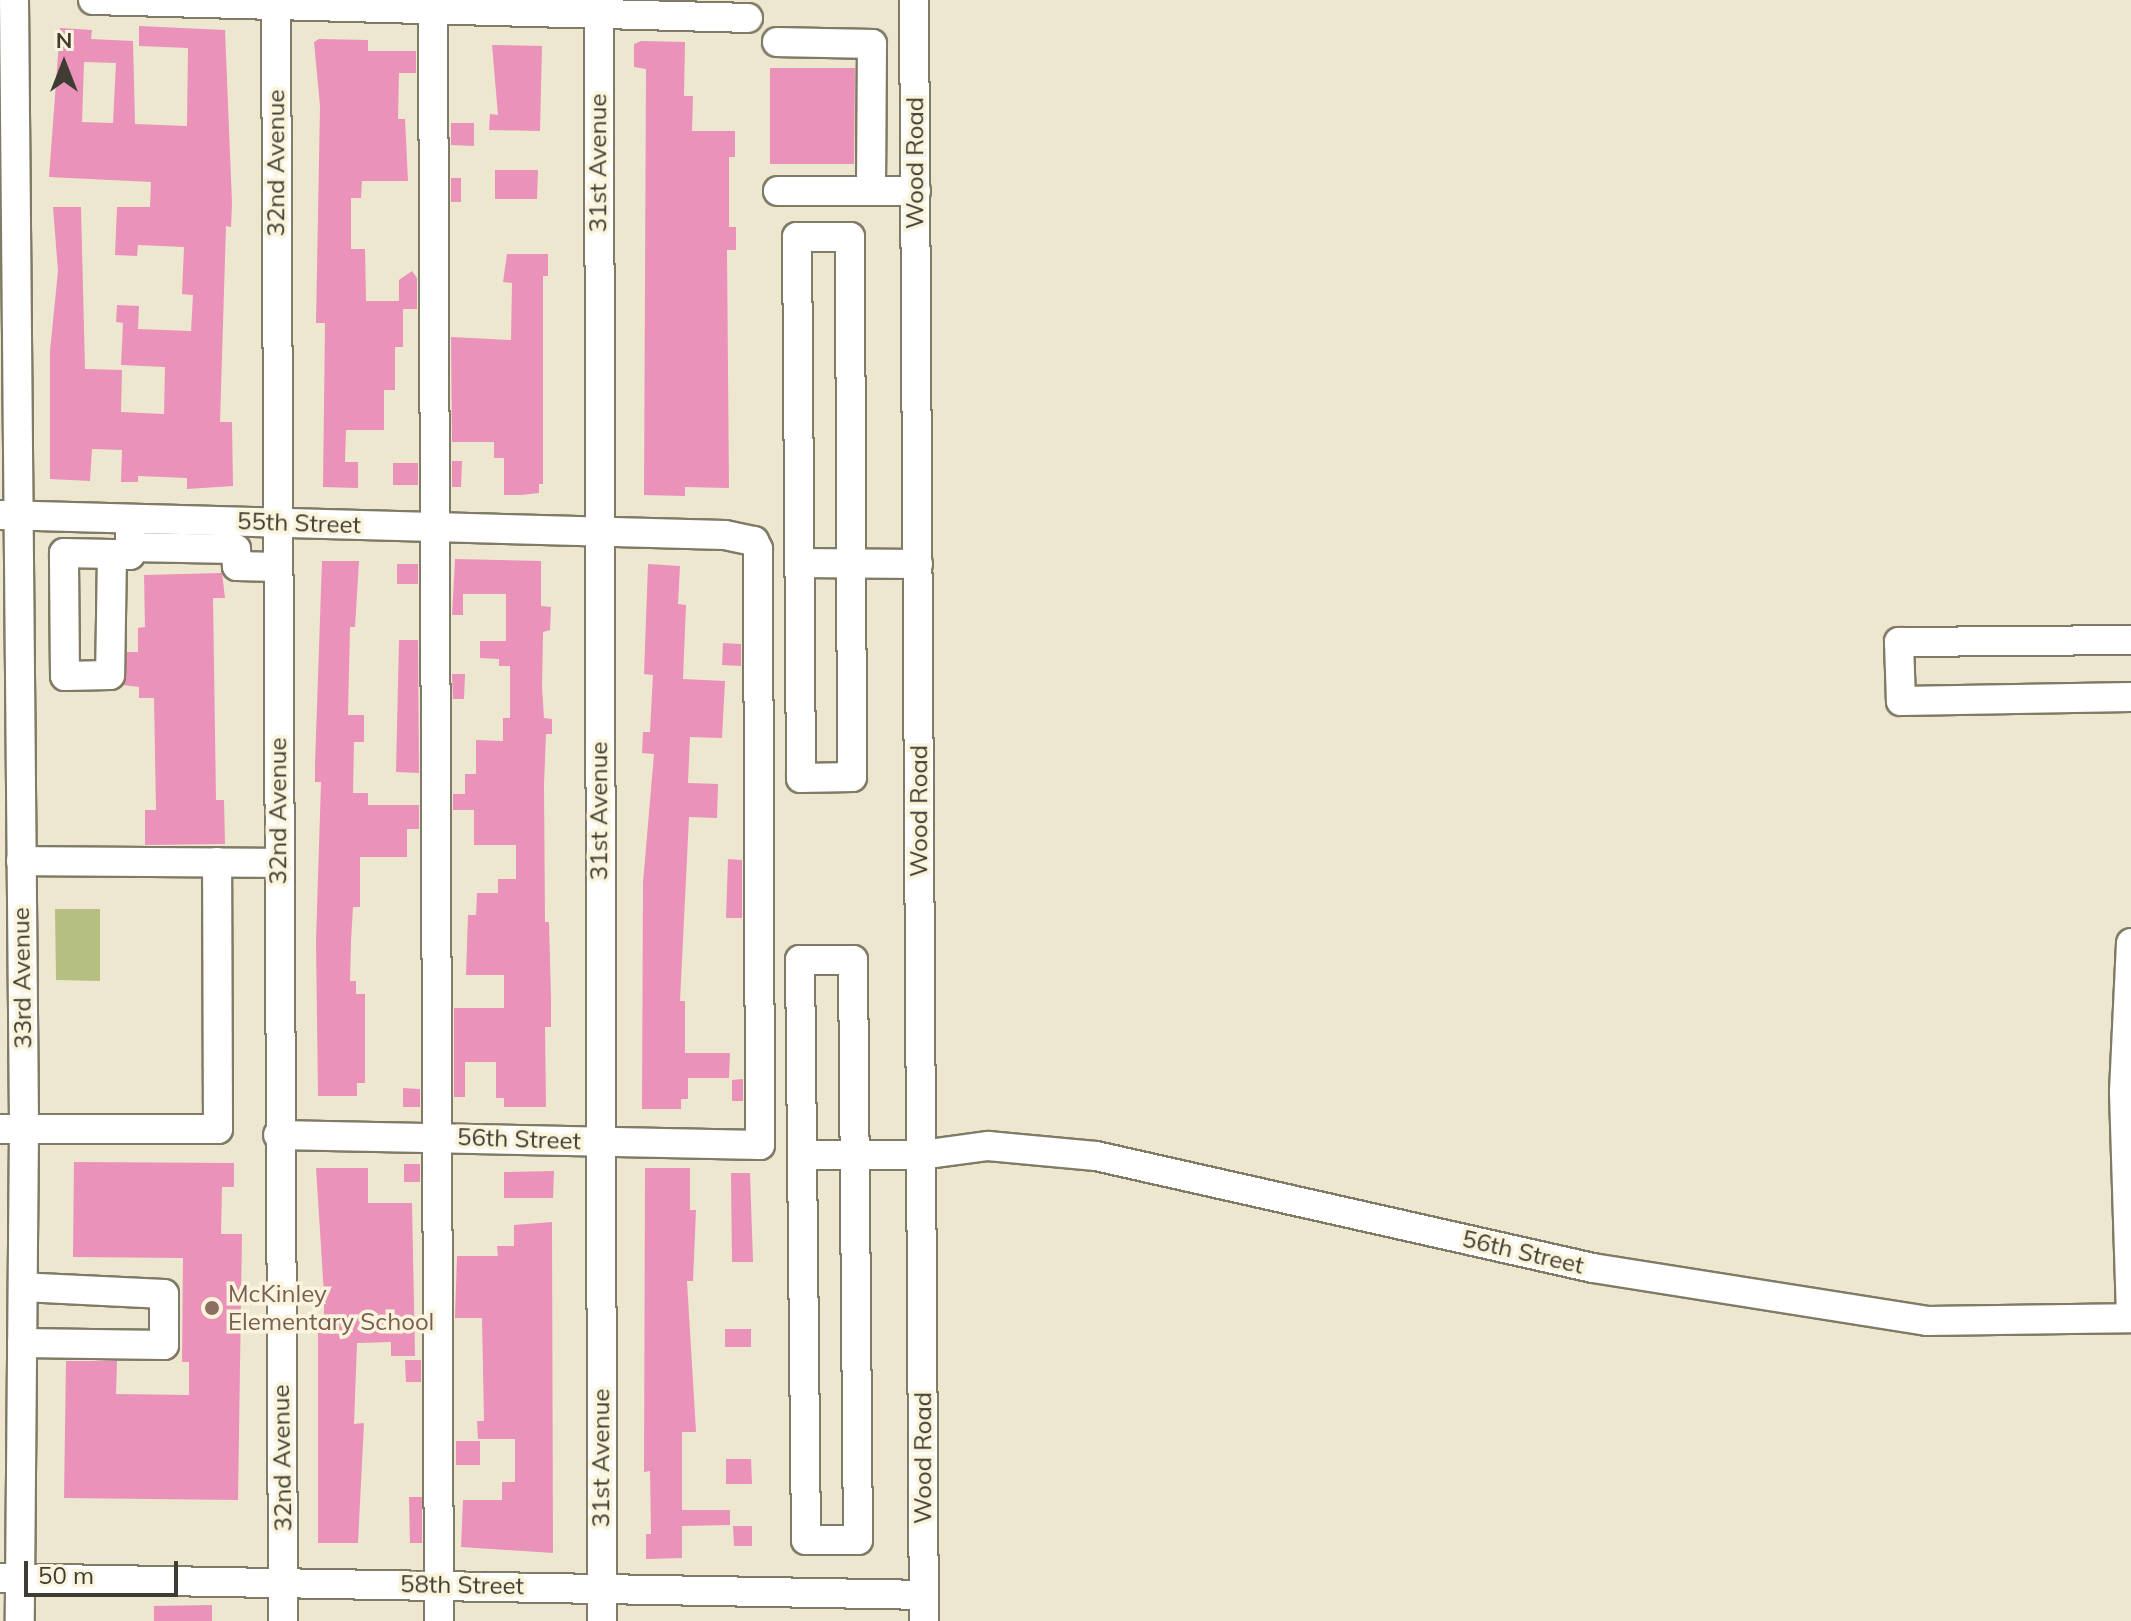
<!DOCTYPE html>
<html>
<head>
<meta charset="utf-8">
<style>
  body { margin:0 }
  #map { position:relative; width:2131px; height:1621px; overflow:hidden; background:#ede7cf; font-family:Mulish,sans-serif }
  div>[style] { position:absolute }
  .green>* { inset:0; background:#b5bf82 }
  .building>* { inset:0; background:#ea92ba }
  .roads { filter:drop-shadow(2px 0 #807b66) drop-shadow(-2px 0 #807b66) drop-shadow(0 2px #807b66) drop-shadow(0 -2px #807b66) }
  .minor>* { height:28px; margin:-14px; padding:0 14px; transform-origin:14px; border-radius:14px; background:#fff }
  .dots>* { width:22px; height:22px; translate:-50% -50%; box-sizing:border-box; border:4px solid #faf4dc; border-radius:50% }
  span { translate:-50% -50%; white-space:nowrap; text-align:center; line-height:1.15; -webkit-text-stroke:7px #faf4dc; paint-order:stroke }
  .street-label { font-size:24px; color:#3f3d33 }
  .education-label { font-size:24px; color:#785e54 }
  .left { translate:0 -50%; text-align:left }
  .north { position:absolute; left:24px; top:24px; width:80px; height:80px; -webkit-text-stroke:6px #faf4dc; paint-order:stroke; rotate:0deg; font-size:22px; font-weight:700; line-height:32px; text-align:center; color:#3f3d33 }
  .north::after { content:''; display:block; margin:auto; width:28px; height:36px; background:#3f3d33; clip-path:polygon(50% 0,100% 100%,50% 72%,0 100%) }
  .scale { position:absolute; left:24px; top:1561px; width:154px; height:36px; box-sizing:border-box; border:4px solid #3f3d33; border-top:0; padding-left:10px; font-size:24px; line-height:28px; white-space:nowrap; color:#3f3d33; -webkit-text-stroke:6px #faf4dc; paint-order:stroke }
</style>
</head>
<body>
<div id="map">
  <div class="green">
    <i style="clip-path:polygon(55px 909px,100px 909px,100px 981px,56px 980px)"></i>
  </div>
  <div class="building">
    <i style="clip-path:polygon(evenodd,139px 26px,225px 30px,232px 203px,231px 227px,226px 226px,220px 422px,232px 422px,233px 486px,187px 489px,187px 478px,138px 476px,138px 482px,121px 482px,122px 450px,92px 449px,90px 481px,50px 479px,50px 351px,58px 271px,53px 207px,81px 207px,85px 369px,122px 370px,121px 412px,164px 414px,165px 367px,121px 365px,123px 323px,116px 322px,117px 305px,139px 306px,138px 329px,191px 331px,193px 295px,182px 294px,184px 247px,138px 245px,137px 256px,115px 255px,117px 207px,150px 207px,151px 182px,49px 177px,60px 28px,92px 30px,91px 39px,133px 41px,135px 124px,187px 126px,188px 48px,139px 46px,139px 26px,84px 62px,116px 63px,113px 123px,82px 122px,84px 62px)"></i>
    <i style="clip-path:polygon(319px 39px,368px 40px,368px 51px,416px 51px,416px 73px,399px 73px,398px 119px,405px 119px,408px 181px,362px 181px,361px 198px,351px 198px,351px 249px,365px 249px,366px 301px,399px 301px,399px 280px,412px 271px,417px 278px,417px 309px,403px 309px,403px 347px,395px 347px,395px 390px,384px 390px,384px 430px,346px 430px,345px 462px,358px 462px,358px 488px,323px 487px,325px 323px,316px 323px,320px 106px,314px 42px)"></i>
    <i style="clip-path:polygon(641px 41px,685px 42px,684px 96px,693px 96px,692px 131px,735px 131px,735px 157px,729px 157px,729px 227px,736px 227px,736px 250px,727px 250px,729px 488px,685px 487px,685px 496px,644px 495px,646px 69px,634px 67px,634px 44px)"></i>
    <i style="clip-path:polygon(492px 45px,542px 46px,540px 131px,489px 130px,490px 114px,498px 115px)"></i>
    <i style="clip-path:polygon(770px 68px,855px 68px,854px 164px,770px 164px)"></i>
    <i style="clip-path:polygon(451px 123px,474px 123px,474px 146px,451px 145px)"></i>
    <i style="clip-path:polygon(495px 170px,538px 170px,537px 199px,495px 199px)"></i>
    <i style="clip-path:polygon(451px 178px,461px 178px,461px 202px,451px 202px)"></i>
    <i style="clip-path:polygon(507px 254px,548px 254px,548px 276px,543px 276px,543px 484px,539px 484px,539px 493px,521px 495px,504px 495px,504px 458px,494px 458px,494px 442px,452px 442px,451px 337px,511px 340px,512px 283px,503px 282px)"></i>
    <i style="clip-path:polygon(452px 461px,462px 461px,461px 487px,452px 487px)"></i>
    <i style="clip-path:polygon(393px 463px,418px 463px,418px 485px,393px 485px)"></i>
    <i style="clip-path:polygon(455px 559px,541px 561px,541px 606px,551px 607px,550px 630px,543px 632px,542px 687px,544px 718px,552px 719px,552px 734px,546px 734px,544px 785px,545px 922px,549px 922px,551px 999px,551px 1027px,545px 1027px,546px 1107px,504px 1107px,504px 1098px,496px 1098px,496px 1062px,465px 1062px,465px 1097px,454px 1097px,454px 1008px,504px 1008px,504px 975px,466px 975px,468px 915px,476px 915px,477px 893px,498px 893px,498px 879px,516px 879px,516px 845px,474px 845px,474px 810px,453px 810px,453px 794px,465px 794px,465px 774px,476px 774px,476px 740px,503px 741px,503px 718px,510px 718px,510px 666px,499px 666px,499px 659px,480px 658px,480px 641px,506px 641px,506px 594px,463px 594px,463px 615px,452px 615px)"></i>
    <i style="clip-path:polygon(322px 561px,359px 561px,355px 627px,350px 627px,348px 715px,364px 715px,364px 742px,354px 742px,353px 793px,368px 793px,368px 805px,419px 805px,419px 829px,407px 829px,407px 857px,360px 857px,360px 907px,353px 907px,351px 941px,350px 981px,356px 981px,356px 994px,365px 994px,365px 1083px,357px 1083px,357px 1096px,318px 1096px,316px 941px,321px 782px,315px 782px,315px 764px)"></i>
    <i style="clip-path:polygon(397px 564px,418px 564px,418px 584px,397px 584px)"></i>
    <i style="clip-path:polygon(648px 564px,680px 566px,678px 604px,686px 605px,683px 679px,725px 681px,722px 738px,690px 737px,688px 783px,718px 784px,717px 818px,689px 817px,680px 1001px,685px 1001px,685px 1053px,730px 1053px,729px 1078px,688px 1078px,688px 1099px,681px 1099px,681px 1109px,642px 1109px,643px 883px,654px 754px,642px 753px,643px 732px,650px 732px,653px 675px,644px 674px)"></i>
    <i style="clip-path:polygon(222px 573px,225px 598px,213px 598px,216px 800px,224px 800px,225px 844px,145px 845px,145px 810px,156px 810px,154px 698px,139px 698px,139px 687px,123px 685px,127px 652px,138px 652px,138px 628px,145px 627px,144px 575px)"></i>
    <i style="clip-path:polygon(399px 640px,418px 640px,419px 773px,396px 772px)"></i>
    <i style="clip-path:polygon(723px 643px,741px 644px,741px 666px,722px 665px)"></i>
    <i style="clip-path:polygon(452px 674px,465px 674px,464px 699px,453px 699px)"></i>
    <i style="clip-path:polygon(728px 859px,742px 860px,742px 918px,726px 918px)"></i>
    <i style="clip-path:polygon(743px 1079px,743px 1101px,732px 1101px,732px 1080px)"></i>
    <i style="clip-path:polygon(403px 1088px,420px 1089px,420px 1107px,403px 1107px)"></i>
    <i style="clip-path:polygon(74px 1162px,234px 1163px,234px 1187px,222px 1187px,221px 1234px,242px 1234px,238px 1500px,64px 1498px,66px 1361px,117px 1361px,116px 1394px,189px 1395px,189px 1362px,182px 1362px,183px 1258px,73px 1257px)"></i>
    <i style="clip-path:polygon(404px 1164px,420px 1164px,420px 1182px,404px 1182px)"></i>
    <i style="clip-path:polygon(316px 1168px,368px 1168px,368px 1203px,412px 1203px,415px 1356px,391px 1356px,391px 1342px,357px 1343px,354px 1424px,364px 1423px,358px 1543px,318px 1543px,318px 1327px,324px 1327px,324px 1294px)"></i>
    <i style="clip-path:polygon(645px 1168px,690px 1168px,690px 1210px,696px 1210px,693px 1281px,687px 1281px,696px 1432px,682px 1432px,682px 1510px,730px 1510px,730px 1525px,682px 1526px,682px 1558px,646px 1559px,646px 1534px,651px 1534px,650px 1471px,644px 1472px)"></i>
    <i style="clip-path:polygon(554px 1171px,553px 1198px,504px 1198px,504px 1172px)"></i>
    <i style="clip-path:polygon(731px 1173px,750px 1173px,753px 1262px,732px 1262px)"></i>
    <i style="clip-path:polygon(552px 1222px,553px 1553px,461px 1547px,463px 1500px,502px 1500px,502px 1482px,515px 1482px,515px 1439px,478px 1439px,477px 1421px,484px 1421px,482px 1318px,455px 1318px,457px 1256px,498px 1256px,497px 1246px,514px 1246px,514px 1225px)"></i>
    <i style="clip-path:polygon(725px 1329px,751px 1329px,751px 1347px,725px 1347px)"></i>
    <i style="clip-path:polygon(405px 1360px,421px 1360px,421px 1382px,406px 1382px)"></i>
    <i style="clip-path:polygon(456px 1441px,480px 1441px,480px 1465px,456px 1465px)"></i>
    <i style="clip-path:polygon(726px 1459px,751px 1459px,752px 1484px,726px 1484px)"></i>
    <i style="clip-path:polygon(409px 1497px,422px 1497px,422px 1543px,410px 1543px)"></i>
    <i style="clip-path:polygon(733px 1526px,752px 1526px,752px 1546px,734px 1546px)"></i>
    <i style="clip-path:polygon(212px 1605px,212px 1621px,154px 1621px,154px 1606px)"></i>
  </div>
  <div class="roads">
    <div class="minor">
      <i style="left:14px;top:0;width:1130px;rotate:89.49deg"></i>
      <i style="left:24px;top:1130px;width:491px;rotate:90.5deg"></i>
      <i style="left:93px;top:0;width:655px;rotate:1.57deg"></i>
      <i style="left:276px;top:0;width:1621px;rotate:89.75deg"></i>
      <i style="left:433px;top:0;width:1621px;rotate:89.79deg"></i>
      <i style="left:599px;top:0;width:1621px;rotate:89.89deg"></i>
      <i style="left:914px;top:0;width:1621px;rotate:89.65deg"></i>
      <i style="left:777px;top:42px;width:95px;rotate:1.2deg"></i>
      <i style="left:872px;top:44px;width:147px;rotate:90.4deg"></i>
      <i style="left:778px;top:191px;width:138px"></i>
      <i style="left:797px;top:237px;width:53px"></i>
      <i style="left:850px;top:237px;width:540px;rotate:89.79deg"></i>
      <i style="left:852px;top:777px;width:51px;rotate:178.9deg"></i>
      <i style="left:801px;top:778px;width:541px;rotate:-90.42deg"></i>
      <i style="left:0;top:515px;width:725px;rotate:1.58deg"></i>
      <i style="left:725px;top:535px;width:30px;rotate:12deg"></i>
      <i style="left:754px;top:541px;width:9px;rotate:63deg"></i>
      <i style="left:758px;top:549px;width:596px;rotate:89.81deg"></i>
      <i style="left:760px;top:1145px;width:482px;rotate:-178.8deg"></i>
      <i style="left:130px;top:547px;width:106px;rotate:1.1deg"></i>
      <i style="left:236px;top:549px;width:17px;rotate:87deg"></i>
      <i style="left:237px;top:566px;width:40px;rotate:1.4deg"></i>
      <i style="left:112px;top:554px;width:121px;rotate:90.9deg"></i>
      <i style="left:110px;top:675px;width:45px;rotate:178.7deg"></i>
      <i style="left:65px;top:676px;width:123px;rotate:-90.5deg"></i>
      <i style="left:64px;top:553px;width:48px;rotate:1.2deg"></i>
      <i style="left:112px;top:554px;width:18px;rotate:3deg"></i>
      <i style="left:130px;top:555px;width:36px;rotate:-90deg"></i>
      <i style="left:800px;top:563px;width:118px;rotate:0.5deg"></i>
      <i style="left:2131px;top:640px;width:232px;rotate:179.5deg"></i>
      <i style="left:1899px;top:642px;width:59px;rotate:88.1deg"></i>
      <i style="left:1901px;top:701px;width:230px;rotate:-1deg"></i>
      <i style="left:21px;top:861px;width:257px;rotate:0.4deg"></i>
      <i style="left:2131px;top:943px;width:150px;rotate:92.7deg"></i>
      <i style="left:2124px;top:1093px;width:222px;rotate:88.2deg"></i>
      <i style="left:800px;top:960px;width:53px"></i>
      <i style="left:853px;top:960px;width:580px;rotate:89.51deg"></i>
      <i style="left:858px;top:1540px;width:52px;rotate:180deg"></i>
      <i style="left:806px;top:1540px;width:580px;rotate:-90.59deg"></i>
      <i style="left:0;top:1129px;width:218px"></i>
      <i style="left:218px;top:1129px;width:267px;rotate:-90.2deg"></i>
      <i style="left:802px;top:1155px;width:119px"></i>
      <i style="left:921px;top:1155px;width:68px;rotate:-7.7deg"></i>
      <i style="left:988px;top:1146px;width:108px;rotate:5.3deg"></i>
      <i style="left:1096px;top:1156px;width:509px;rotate:12.7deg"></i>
      <i style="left:1593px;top:1268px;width:338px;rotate:9deg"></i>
      <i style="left:1927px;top:1321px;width:204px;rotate:-0.8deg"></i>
      <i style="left:22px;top:1343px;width:142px;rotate:0.8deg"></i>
      <i style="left:164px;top:1345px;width:51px;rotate:-90deg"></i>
      <i style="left:164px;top:1294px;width:141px;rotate:-177.2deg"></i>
      <i style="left:0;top:1578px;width:924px;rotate:1.05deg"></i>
    </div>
  </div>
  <div class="dots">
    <i style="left:212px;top:1308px;background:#8d6e63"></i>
  </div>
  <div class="street-label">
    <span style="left:276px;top:163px;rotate:-90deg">32nd Avenue</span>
    <span style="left:598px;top:163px;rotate:-90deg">31st Avenue</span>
    <span style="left:915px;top:163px;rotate:-90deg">Wood Road</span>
    <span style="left:299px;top:523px;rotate:2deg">55th Street</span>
    <span style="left:278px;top:811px;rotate:-90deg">32nd Avenue</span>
    <span style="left:599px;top:811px;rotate:-90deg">31st Avenue</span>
    <span style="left:919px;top:811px;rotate:-90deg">Wood Road</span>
    <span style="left:22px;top:978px;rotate:-91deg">33rd Avenue</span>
    <span style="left:519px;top:1139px;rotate:2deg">56th Street</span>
    <span style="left:1523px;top:1252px;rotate:13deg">56th Street</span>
    <span style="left:282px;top:1458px;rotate:-91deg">32nd Avenue</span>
    <span style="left:601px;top:1458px;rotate:-90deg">31st Avenue</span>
    <span style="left:923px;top:1458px;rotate:-90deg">Wood Road</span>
    <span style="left:462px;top:1585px;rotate:1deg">58th Street</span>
  </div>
  <div class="education-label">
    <span class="left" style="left:228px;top:1308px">McKinley<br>Elementary School</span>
  </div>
  <div class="north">N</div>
  <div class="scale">50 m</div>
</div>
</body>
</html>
